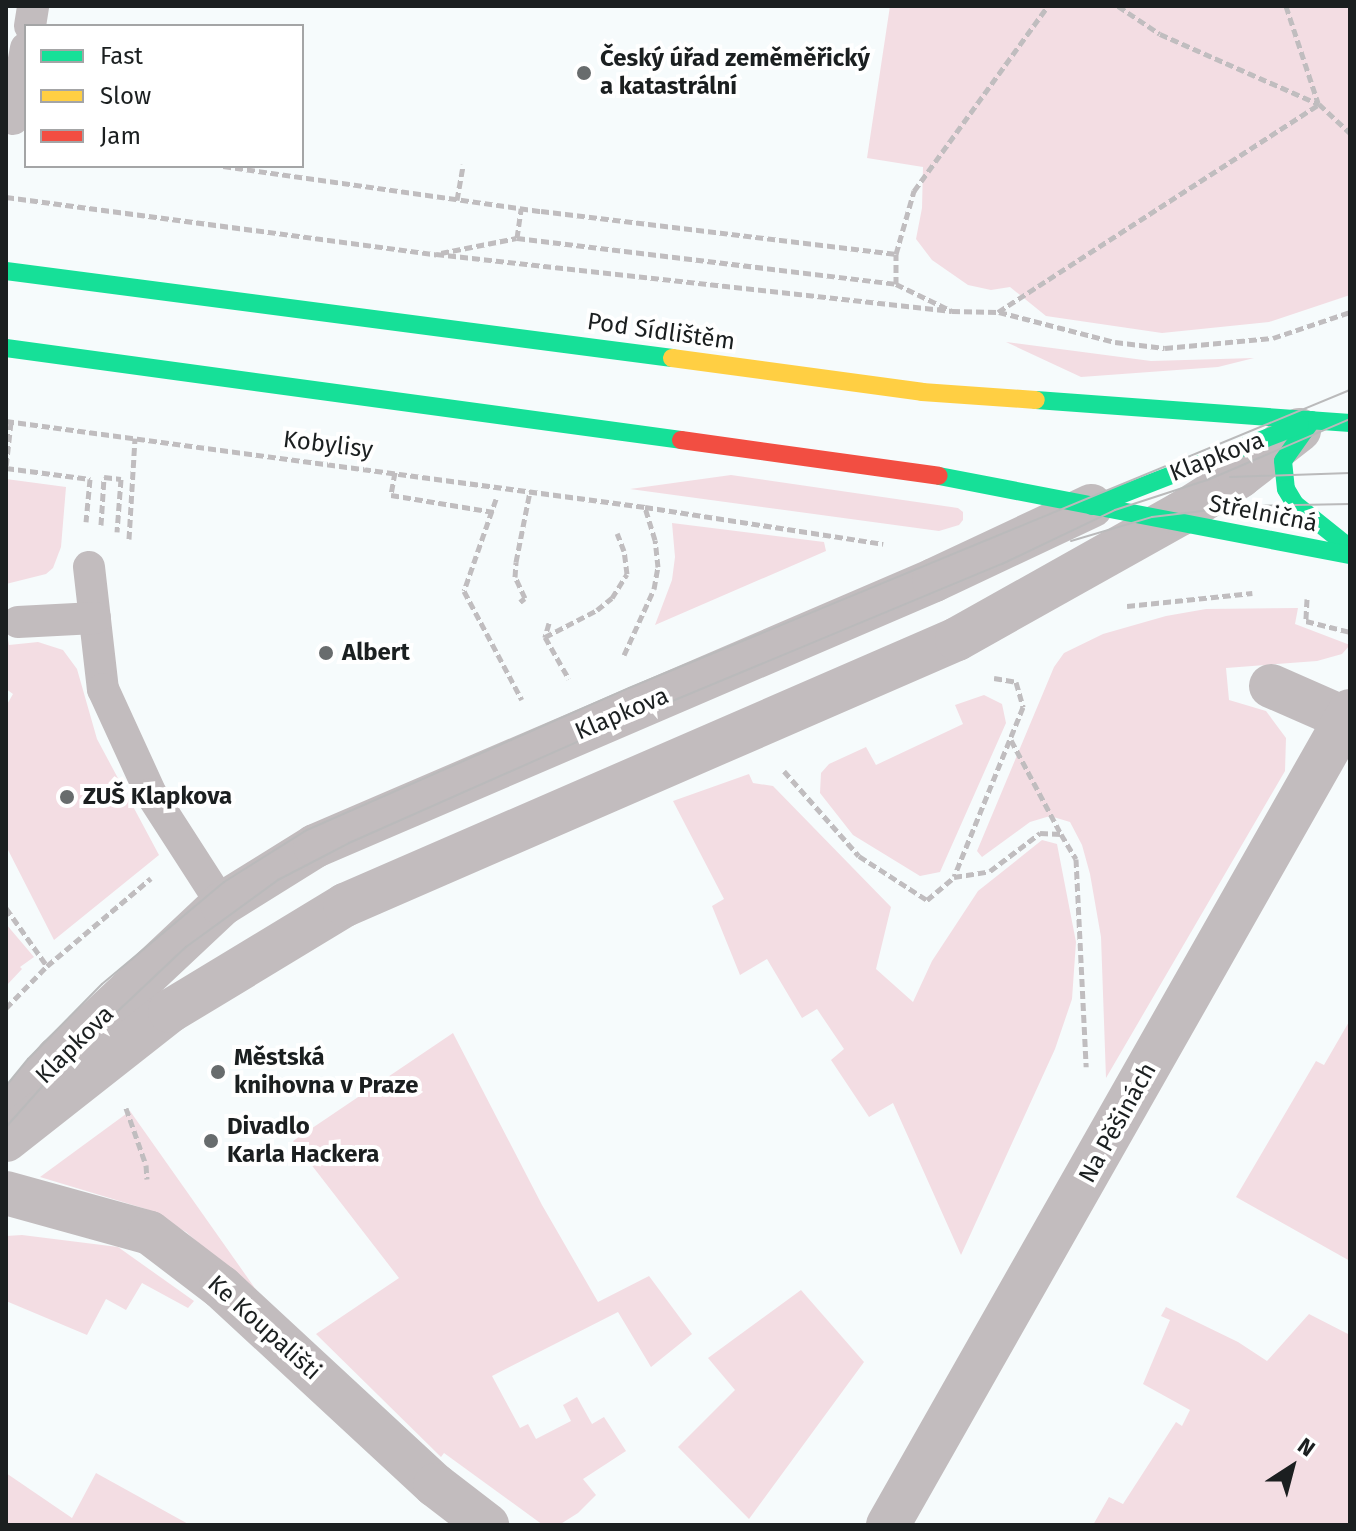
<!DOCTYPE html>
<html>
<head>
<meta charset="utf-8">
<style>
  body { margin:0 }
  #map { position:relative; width:1356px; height:1531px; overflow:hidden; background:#f6fbfc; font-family:"Fira Sans",sans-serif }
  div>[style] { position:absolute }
  .green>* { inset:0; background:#f3dde3 }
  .path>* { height:5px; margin-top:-2.5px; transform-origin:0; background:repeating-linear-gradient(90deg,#c0bdbf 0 8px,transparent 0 12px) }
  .lane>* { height:32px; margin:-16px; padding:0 16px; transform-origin:16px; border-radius:16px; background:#c2bcbe }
  .street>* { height:44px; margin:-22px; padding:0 22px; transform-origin:22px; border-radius:22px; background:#c2bcbe }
  .fast>* { height:18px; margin:-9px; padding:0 9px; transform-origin:9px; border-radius:9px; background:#16e098 }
  .slow>* { height:18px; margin:-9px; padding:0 9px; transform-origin:9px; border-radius:9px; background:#ffcf43 }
  .jam>* { height:18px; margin:-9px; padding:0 9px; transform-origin:9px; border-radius:9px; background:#f24e42 }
  .tram>* { height:2px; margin:-1px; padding:0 1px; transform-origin:1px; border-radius:1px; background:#bababb }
  .dots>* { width:22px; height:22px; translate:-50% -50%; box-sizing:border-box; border:4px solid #fff; border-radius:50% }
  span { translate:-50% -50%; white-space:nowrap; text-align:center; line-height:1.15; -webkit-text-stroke:8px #fff; paint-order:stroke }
  .poi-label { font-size:24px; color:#1b1f20; font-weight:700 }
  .left { translate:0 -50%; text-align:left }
  .street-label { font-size:24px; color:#1b1f20 }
  .frame { position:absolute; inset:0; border:8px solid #1b1f20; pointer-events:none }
  .legend { position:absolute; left:24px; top:24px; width:280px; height:144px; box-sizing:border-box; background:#fff; border:2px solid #a4a5a6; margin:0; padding:10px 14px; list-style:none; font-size:24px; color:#1b1f20 }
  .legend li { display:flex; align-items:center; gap:16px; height:40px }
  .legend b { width:40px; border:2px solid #a4a5a6 }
  .north { position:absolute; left:1252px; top:1427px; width:80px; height:80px; -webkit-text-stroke:6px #fff; paint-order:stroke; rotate:36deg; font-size:22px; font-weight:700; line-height:32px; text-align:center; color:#1b1f20 }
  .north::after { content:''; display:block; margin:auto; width:28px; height:36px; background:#1b1f20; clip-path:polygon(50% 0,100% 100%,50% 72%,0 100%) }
</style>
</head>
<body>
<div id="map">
  <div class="green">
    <i style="clip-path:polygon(890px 6px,1350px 6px,1350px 295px,1269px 322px,1162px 333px,1046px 316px,1010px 287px,991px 290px,968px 285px,932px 260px,916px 239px,922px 208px,923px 167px,867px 158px)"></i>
    <i style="clip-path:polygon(1006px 342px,1151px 361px,1254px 358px,1218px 367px,1081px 377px)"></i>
    <i style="clip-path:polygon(731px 475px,958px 508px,963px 512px,963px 520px,959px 525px,939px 531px,630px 489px)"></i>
    <i style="clip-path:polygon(6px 479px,66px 487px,61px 547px,53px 568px,46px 574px,6px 584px)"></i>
    <i style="clip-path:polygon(672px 523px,824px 542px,826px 551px,655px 625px,672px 580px,675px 557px)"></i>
    <i style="clip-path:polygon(1298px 608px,1295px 624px,1350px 645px,1342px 654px,1317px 661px,1226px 668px,1229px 700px,1266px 711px,1286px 738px,1285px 771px,1106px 1078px,1101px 937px,1090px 874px,1082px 845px,1070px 822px,1050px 816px,1030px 822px,982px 857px,977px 851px,1054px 667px,1064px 653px,1103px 634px,1166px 616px,1206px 609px)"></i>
    <i style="clip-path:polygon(6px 627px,9px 645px,38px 642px,63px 650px,77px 669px,97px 739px,159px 855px,54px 940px,6px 846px,6px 706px,13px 694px,6px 689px)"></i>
    <i style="clip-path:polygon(984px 695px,1002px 704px,1006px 723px,940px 872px,920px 876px,853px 835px,820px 793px,821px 773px,829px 764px,866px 747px,876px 765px,963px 724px,955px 705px)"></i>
    <i style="clip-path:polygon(749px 774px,753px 783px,773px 786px,891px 907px,876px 969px,913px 1002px,932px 961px,978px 891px,1042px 840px,1057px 844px,1076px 942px,1072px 999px,1055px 1049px,961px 1255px,893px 1103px,869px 1117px,831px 1060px,844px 1049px,817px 1009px,802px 1018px,767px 959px,740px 975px,712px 906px,724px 899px,673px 801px)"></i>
    <i style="clip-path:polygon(6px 924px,34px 957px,20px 967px,22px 969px,6px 986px)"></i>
    <i style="clip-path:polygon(1350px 1020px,1350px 1261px,1236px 1197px,1316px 1061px,1324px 1065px)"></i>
    <i style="clip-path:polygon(453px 1033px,542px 1205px,598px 1302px,649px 1276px,692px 1334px,651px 1367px,618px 1312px,492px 1376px,520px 1428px,528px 1424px,536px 1439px,571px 1421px,563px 1405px,577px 1397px,592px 1424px,604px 1417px,626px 1451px,583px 1479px,596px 1495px,578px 1513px,559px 1525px,543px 1525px,444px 1453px,441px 1457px,316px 1334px,399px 1278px,293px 1141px)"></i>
    <i style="clip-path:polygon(130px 1111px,264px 1301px,186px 1232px,146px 1209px,40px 1177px)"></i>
    <i style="clip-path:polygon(22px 1235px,118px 1247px,194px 1301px,188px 1308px,142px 1283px,126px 1310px,106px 1299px,87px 1335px,6px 1301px,6px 1236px)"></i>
    <i style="clip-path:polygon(801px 1290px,864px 1362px,749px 1519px,678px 1447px,735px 1390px,708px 1358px)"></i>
    <i style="clip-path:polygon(1166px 1307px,1238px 1342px,1267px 1361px,1309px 1314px,1350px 1335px,1350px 1525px,1093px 1525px,1109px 1497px,1123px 1504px,1176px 1422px,1182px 1426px,1190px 1410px,1143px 1384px,1170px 1320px,1161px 1316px)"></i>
    <i style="clip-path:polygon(6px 1473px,72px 1518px,96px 1473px,190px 1525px,6px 1525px)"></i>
  </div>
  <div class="path">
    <i style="left:1118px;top:6px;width:50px;rotate:33.7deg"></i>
    <i style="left:1160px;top:34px;width:174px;rotate:23.8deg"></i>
    <i style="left:1319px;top:104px;width:42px;rotate:43.1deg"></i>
    <i style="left:1286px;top:6px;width:102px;rotate:71.7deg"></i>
    <i style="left:223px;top:166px;width:321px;rotate:8.1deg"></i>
    <i style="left:541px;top:211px;width:358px;rotate:6.9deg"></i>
    <i style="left:6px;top:197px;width:434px;rotate:7.6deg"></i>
    <i style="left:436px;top:254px;width:519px;rotate:6.3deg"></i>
    <i style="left:457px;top:200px;width:36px;rotate:-80deg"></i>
    <i style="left:517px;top:238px;width:382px;rotate:6.9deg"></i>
    <i style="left:896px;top:284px;width:62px;rotate:25.7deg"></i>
    <i style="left:952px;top:311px;width:46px;rotate:1.2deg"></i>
    <i style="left:998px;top:312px;width:382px;rotate:-32.9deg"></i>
    <i style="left:441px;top:253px;width:77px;rotate:-11.2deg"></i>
    <i style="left:517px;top:238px;width:30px;rotate:-82deg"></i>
    <i style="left:896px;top:284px;width:30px;rotate:-90deg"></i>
    <i style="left:896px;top:254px;width:66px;rotate:-74.1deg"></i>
    <i style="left:914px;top:191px;width:228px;rotate:-54.1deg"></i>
    <i style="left:999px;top:312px;width:120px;rotate:14.5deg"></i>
    <i style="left:1115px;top:342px;width:50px;rotate:6.8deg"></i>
    <i style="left:1165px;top:348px;width:108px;rotate:-5.3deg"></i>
    <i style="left:1273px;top:338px;width:81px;rotate:-18.7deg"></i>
    <i style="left:6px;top:421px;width:645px;rotate:7.67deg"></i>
    <i style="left:11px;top:422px;width:46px;rotate:96.2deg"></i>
    <i style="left:6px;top:468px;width:85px;rotate:7.5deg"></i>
    <i style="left:90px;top:479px;width:43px;rotate:95.3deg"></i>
    <i style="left:395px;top:472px;width:23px;rotate:100deg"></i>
    <i style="left:391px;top:495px;width:104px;rotate:9.4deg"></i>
    <i style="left:496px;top:499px;width:97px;rotate:109.2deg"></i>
    <i style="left:464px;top:591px;width:123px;rotate:62deg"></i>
    <i style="left:101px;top:525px;width:48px;rotate:-86.4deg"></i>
    <i style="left:104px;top:477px;width:17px;rotate:7deg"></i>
    <i style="left:121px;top:479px;width:53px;rotate:94.3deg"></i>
    <i style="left:129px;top:539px;width:101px;rotate:-86.6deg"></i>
    <i style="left:1307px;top:599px;width:22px;rotate:93deg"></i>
    <i style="left:1306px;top:621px;width:45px;rotate:14deg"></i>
    <i style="left:520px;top:602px;width:6px;rotate:-39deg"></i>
    <i style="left:525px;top:598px;width:23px;rotate:-115deg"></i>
    <i style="left:515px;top:577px;width:15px;rotate:-86deg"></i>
    <i style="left:516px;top:562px;width:72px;rotate:-78.8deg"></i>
    <i style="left:1127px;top:606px;width:126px;rotate:-5.9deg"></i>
    <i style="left:549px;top:623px;width:15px;rotate:106deg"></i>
    <i style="left:545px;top:637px;width:48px;rotate:60.3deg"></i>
    <i style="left:545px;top:637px;width:59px;rotate:-27.4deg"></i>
    <i style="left:597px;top:610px;width:19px;rotate:-39deg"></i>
    <i style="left:612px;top:598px;width:28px;rotate:-58deg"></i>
    <i style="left:627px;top:574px;width:23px;rotate:-97deg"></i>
    <i style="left:624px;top:551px;width:19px;rotate:-111deg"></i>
    <i style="left:624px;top:655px;width:72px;rotate:-65.6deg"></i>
    <i style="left:654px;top:589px;width:22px;rotate:-80deg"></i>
    <i style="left:658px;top:567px;width:27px;rotate:-96deg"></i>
    <i style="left:655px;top:540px;width:34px;rotate:-107deg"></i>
    <i style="left:645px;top:507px;width:241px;rotate:8.8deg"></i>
    <i style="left:994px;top:678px;width:22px;rotate:10deg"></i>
    <i style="left:1016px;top:682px;width:26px;rotate:74deg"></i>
    <i style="left:1023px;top:707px;width:183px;rotate:112.1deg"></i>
    <i style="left:954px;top:877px;width:36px;rotate:-9deg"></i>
    <i style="left:990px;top:871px;width:63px;rotate:-37.2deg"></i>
    <i style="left:1040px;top:833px;width:21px;rotate:3deg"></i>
    <i style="left:1061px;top:834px;width:29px;rotate:59deg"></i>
    <i style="left:1076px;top:859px;width:208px;rotate:87.2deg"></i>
    <i style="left:1011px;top:740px;width:106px;rotate:62deg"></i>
    <i style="left:784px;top:771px;width:113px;rotate:48.6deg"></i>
    <i style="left:859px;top:856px;width:81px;rotate:32.9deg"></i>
    <i style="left:927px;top:900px;width:35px;rotate:-40deg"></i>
    <i style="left:6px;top:908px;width:71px;rotate:54.7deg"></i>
    <i style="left:6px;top:1008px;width:59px;rotate:-45.7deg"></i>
    <i style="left:47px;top:966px;width:136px;rotate:-40.2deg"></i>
    <i style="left:126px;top:1108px;width:60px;rotate:70.7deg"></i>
    <i style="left:146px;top:1165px;width:14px;rotate:86deg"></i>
  </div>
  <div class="lane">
    <i style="left:30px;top:26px;width:20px;rotate:-81deg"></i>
    <i style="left:13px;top:119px;width:72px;rotate:-79.6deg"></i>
    <i style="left:89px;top:567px;width:123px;rotate:83.5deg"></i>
    <i style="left:103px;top:689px;width:115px;rotate:65.4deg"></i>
    <i style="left:151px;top:794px;width:131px;rotate:57.2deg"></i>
    <i style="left:18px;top:622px;width:77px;rotate:-3deg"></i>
  </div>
  <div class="street">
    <i style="left:1271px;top:686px;width:82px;rotate:23.7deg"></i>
    <i style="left:17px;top:1106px;width:63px;rotate:-49.5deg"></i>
    <i style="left:58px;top:1058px;width:225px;rotate:-43.2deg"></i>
    <i style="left:222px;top:904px;width:110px;rotate:-31.9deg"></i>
    <i style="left:315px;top:846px;width:674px;rotate:-23.25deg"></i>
    <i style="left:934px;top:580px;width:174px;rotate:-25.2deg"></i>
    <i style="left:6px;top:1140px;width:209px;rotate:-38.2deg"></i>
    <i style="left:170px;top:1011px;width:205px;rotate:-31.2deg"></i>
    <i style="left:345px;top:905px;width:667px;rotate:-23.49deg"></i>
    <i style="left:957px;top:639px;width:256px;rotate:-29.3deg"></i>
    <i style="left:1180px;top:514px;width:71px;rotate:-32.3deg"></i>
    <i style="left:1240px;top:476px;width:75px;rotate:-37.9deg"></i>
    <i style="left:6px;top:1193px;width:149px;rotate:15.5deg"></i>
    <i style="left:150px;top:1233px;width:89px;rotate:37.3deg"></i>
    <i style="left:221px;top:1287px;width:292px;rotate:42.8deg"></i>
    <i style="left:435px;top:1485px;width:66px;rotate:37.6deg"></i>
    <i style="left:888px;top:1525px;width:936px;rotate:-60.42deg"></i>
  </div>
  <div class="fast">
    <i style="left:6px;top:271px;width:672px;rotate:7.44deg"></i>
    <i style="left:6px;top:348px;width:681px;rotate:7.76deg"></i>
    <i style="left:1036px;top:400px;width:315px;rotate:4.2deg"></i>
    <i style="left:1312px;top:420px;width:50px;rotate:125.3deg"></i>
    <i style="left:1283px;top:461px;width:28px;rotate:84deg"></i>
    <i style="left:1286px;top:489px;width:17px;rotate:59deg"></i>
    <i style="left:1295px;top:504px;width:70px;rotate:38.7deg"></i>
    <i style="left:939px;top:476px;width:419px;rotate:10.9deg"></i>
    <i style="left:1092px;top:506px;width:223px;rotate:-21.3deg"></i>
  </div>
  <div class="slow">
    <i style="left:672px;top:358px;width:252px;rotate:7.7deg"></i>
    <i style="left:922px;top:392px;width:114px;rotate:4deg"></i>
  </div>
  <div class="jam">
    <i style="left:681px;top:440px;width:260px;rotate:7.9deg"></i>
  </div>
  <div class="tram">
    <i style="left:1230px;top:477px;width:120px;rotate:-1.9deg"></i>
    <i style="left:1071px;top:541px;width:84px;rotate:-16.5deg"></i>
    <i style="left:1152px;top:517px;width:93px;rotate:-6.8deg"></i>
    <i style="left:1244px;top:506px;width:106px;rotate:-1.1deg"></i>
    <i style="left:6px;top:1086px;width:35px;rotate:-51deg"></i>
    <i style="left:28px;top:1059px;width:105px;rotate:-45.4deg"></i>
    <i style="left:102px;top:984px;width:159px;rotate:-39.9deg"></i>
    <i style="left:224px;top:882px;width:98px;rotate:-32.1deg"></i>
    <i style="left:307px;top:830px;width:352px;rotate:-23.8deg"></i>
    <i style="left:629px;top:688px;width:780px;rotate:-22.46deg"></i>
    <i style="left:6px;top:1127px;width:90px;rotate:-48.2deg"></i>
    <i style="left:66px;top:1060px;width:165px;rotate:-43.3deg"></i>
    <i style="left:186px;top:947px;width:114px;rotate:-36.1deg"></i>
    <i style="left:278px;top:880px;width:80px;rotate:-27.5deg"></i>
    <i style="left:349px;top:843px;width:312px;rotate:-23.9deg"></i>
    <i style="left:634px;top:717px;width:399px;rotate:-22.6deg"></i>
    <i style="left:1002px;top:564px;width:125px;rotate:-25.5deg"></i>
    <i style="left:1115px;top:510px;width:100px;rotate:-18.1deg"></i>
    <i style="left:1210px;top:479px;width:152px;rotate:-23.2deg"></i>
  </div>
  <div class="dots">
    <i style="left:584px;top:73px;background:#686c6d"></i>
    <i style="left:326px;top:653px;background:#686c6d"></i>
    <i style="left:67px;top:797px;background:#686c6d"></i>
    <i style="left:218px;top:1072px;background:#686c6d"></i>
    <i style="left:211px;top:1141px;background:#686c6d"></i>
  </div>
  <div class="poi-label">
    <span class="left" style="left:600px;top:73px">Český úřad zeměměřický<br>a katastrální</span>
    <span class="left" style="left:342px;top:653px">Albert</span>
    <span class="left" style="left:83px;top:797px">ZUŠ Klapkova</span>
    <span class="left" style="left:234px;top:1072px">Městská<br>knihovna v Praze</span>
    <span class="left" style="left:227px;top:1141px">Divadlo<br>Karla Hackera</span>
  </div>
  <div class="street-label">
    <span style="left:661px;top:332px;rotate:8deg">Pod Sídlištěm</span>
    <span style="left:328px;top:445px;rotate:7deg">Kobylisy</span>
    <span style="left:1217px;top:457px;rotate:-21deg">Klapkova</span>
    <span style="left:1263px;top:514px;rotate:11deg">Střelničná</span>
    <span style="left:622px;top:714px;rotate:-23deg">Klapkova</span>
    <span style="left:75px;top:1045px;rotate:-45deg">Klapkova</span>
    <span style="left:1118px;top:1123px;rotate:-61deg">Na Pěšinách</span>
    <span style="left:264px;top:1328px;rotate:42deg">Ke Koupališti</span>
  </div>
  <div class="frame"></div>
  <ul class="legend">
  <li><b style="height:10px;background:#16e098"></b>Fast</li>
  <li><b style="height:10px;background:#ffcf43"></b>Slow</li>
  <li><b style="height:10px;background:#f24e42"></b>Jam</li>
  </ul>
  <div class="north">N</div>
</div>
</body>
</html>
